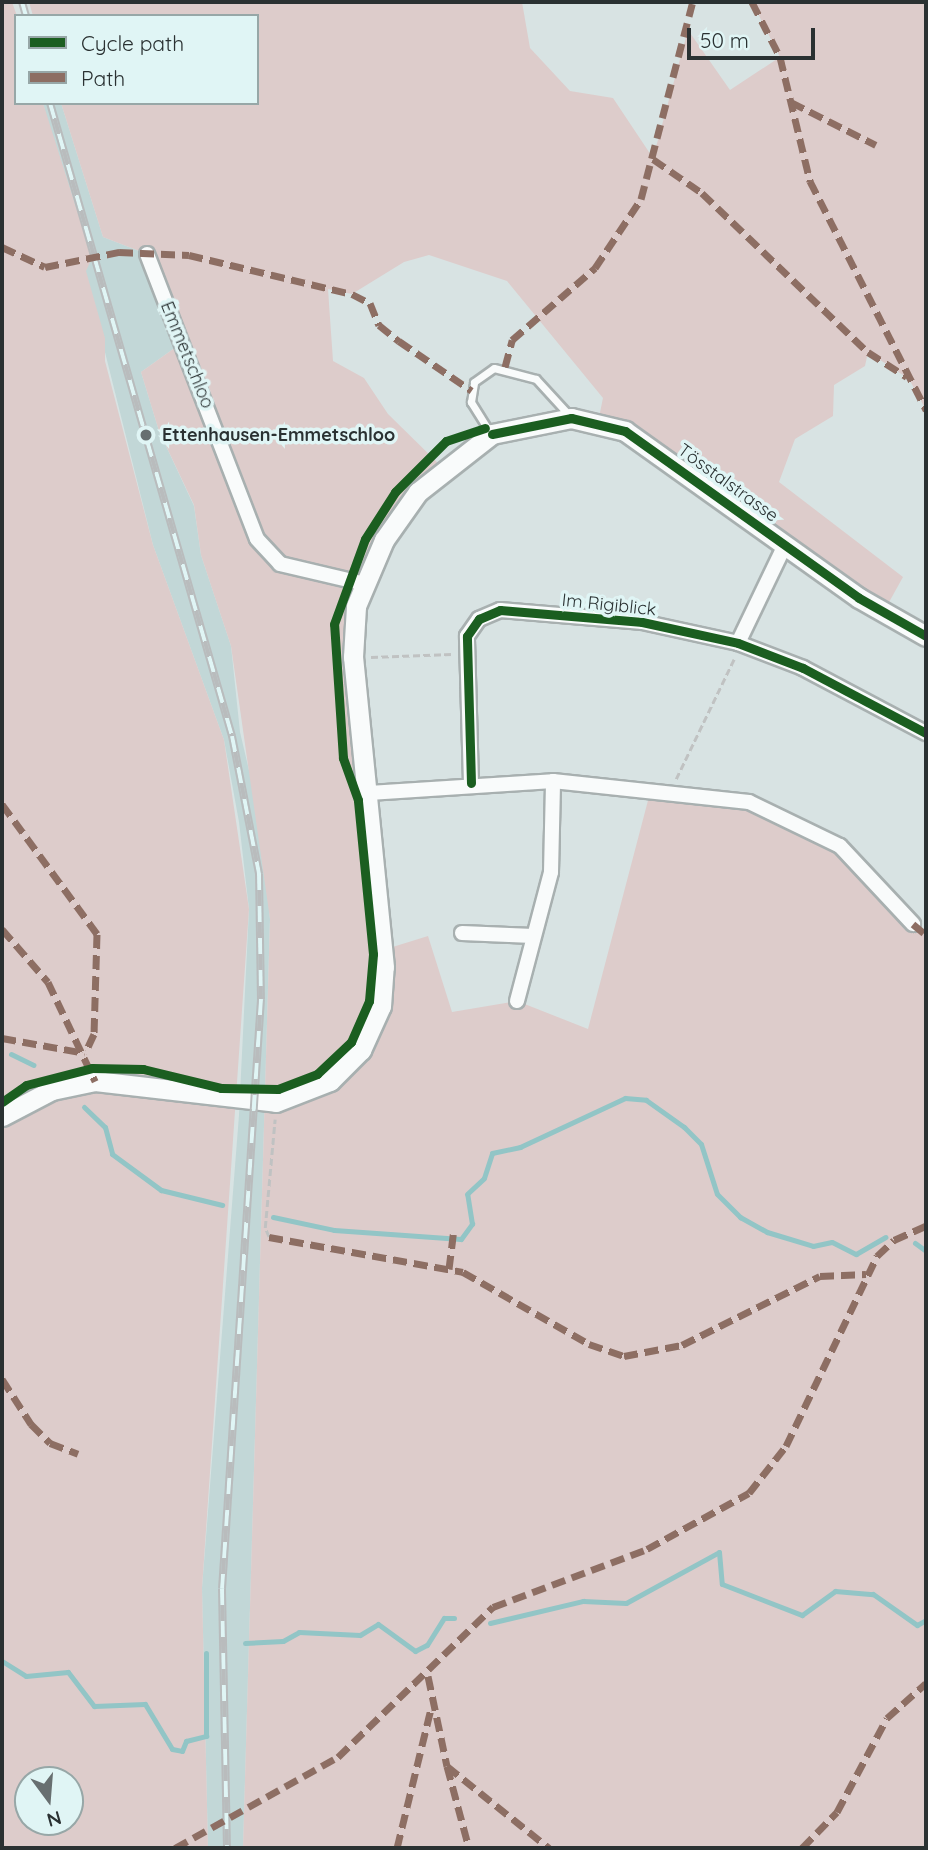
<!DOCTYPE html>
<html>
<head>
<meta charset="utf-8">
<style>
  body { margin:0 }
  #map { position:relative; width:928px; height:1850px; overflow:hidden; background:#d8e3e3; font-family:Quicksand,sans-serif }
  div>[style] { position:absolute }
  .built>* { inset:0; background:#c2d7d7 }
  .green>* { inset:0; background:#ddcccb }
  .stream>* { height:5px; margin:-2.5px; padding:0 2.5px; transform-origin:2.5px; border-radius:2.5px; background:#92c5c6 }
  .path>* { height:2.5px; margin-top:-1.25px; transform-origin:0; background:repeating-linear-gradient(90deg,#c0c2c2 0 7px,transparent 0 10.5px) }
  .roads { filter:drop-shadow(2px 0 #a8b0b0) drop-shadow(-2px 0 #a8b0b0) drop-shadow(0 2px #a8b0b0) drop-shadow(0 -2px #a8b0b0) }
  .lane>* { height:7px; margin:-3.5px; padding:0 3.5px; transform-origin:3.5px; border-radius:3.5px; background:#f9fbfb }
  .street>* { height:14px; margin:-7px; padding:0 7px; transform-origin:7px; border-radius:7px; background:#f9fbfb }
  .secondary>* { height:19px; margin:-9.5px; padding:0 9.5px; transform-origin:9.5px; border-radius:9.5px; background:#f9fbfb }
  .rail>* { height:8px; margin-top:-4px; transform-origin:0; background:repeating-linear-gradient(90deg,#e0f5f5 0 16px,#b9bcbd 0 32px); box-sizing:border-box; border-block:2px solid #b9bcbd }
  .quiet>* { height:7px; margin-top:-3.5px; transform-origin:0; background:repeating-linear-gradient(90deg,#8d6e63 0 14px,transparent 0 21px) }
  .cycleway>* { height:9px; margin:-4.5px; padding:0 4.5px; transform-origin:4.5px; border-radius:4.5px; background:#1b5e20 }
  .dots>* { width:19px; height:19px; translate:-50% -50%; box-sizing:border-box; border:4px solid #e0f5f5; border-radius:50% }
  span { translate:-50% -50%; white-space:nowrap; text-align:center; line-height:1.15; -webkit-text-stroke:7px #e0f5f5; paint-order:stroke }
  .street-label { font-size:18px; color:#2a3132 }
  .poi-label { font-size:18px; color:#2a3132; font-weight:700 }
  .left { translate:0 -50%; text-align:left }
  .frame { position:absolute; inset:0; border:4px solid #2a3132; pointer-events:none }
  .legend { position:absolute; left:14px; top:14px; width:245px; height:91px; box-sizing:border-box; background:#e0f5f5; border:2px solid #97a7a7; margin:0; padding:9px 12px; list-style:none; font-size:21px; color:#2a3132 }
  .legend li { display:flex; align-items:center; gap:14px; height:35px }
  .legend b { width:35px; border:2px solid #97a7a7 }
  .north { position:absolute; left:14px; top:1766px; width:70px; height:70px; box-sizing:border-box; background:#e0f5f5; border:2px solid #97a7a7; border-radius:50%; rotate:164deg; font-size:19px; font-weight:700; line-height:28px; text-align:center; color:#2a3132 }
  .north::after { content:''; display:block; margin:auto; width:24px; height:32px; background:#676f70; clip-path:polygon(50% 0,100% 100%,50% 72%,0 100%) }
  .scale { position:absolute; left:687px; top:28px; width:128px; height:32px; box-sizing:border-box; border:4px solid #2a3132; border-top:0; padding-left:9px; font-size:21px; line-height:24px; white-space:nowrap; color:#2a3132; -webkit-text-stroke:5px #e0f5f5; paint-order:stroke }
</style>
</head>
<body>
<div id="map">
  <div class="built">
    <i style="clip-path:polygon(43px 103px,61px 103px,103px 237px,147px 254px,183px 342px,141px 372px,159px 431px,194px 506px,201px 555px,231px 646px,240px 732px,260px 817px,270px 919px,243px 1848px,208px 1848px,202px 1588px,239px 1115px,249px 909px,239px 822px,224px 740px,153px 545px)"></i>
  </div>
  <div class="green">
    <i style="clip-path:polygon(evenodd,2px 2px,12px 2px,17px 16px,16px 103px,43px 103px,92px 258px,86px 271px,105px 338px,105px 361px,153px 545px,224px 740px,249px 909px,202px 1588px,208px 1848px,2px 1848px,2px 2px,28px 1780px,70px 1780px,70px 1822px,28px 1822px,28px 1780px)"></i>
    <i style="clip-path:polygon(29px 2px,522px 2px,530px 48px,570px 91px,613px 98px,653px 158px,688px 30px,730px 90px,780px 57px,752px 2px,926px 2px,926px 410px,909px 379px,868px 352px,865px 366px,834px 385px,833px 416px,795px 439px,779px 482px,903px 577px,883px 613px,598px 422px,603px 398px,507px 281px,429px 255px,404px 262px,352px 294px,328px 289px,333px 361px,364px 378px,388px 414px,442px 467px,418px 492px,356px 606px,383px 950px,428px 936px,452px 1012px,517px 1001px,588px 1029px,651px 789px,749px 802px,840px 846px,926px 935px,926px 1848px,243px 1848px,270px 919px,231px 646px,201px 555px,194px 505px,159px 431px,141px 372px,183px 342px,147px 254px,103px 237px,61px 103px,257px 103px,257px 16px,33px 16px)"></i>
  </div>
  <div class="stream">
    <i style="left:11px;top:1054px;width:25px;rotate:26deg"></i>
    <i style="left:84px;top:1107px;width:29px;rotate:44deg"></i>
    <i style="left:105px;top:1127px;width:28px;rotate:75deg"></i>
    <i style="left:112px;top:1154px;width:61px;rotate:36.3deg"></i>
    <i style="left:161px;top:1190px;width:63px;rotate:13.8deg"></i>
    <i style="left:273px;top:1217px;width:62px;rotate:12deg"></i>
    <i style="left:334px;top:1230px;width:127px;rotate:4.1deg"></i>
    <i style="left:461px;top:1239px;width:19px;rotate:-54deg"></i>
    <i style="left:472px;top:1224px;width:30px;rotate:-99deg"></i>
    <i style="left:467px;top:1194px;width:23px;rotate:-43deg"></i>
    <i style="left:484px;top:1178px;width:26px;rotate:-72deg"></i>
    <i style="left:492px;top:1153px;width:29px;rotate:-12deg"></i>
    <i style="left:520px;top:1147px;width:116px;rotate:-25deg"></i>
    <i style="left:625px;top:1098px;width:21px;rotate:5deg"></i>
    <i style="left:646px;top:1100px;width:47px;rotate:35.4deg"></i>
    <i style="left:684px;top:1127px;width:24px;rotate:45deg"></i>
    <i style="left:701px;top:1144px;width:52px;rotate:72.3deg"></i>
    <i style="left:717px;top:1194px;width:33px;rotate:45deg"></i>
    <i style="left:740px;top:1217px;width:31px;rotate:29deg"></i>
    <i style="left:767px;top:1232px;width:48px;rotate:16.9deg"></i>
    <i style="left:813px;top:1246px;width:19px;rotate:-12deg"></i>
    <i style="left:832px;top:1242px;width:27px;rotate:27deg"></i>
    <i style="left:856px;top:1254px;width:34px;rotate:-30deg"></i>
    <i style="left:915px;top:1243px;width:14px;rotate:36deg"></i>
    <i style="left:490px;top:1623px;width:96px;rotate:-13.3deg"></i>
    <i style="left:583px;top:1601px;width:43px;rotate:2.7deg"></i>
    <i style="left:626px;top:1603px;width:106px;rotate:-28.7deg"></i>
    <i style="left:719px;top:1552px;width:32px;rotate:85deg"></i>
    <i style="left:722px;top:1584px;width:86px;rotate:21.2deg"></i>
    <i style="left:802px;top:1615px;width:41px;rotate:-36deg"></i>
    <i style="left:835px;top:1591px;width:38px;rotate:5deg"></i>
    <i style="left:873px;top:1594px;width:54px;rotate:35.2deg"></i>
    <i style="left:917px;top:1625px;width:10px;rotate:-29deg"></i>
    <i style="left:245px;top:1643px;width:38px;rotate:-3deg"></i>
    <i style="left:283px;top:1641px;width:18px;rotate:-29deg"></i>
    <i style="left:299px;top:1632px;width:61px;rotate:2.8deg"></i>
    <i style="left:360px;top:1635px;width:21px;rotate:-31deg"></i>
    <i style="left:378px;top:1624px;width:46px;rotate:36.1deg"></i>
    <i style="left:415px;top:1651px;width:13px;rotate:-27deg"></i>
    <i style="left:427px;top:1645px;width:32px;rotate:-58deg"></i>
    <i style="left:444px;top:1618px;width:10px"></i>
    <i style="left:2px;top:1661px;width:28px;rotate:32deg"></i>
    <i style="left:26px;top:1676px;width:42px;rotate:-5.4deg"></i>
    <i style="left:68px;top:1672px;width:43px;rotate:52.6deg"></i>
    <i style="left:94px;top:1706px;width:51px;rotate:-2.2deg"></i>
    <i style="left:145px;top:1704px;width:52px;rotate:59deg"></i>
    <i style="left:172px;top:1749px;width:10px;rotate:11deg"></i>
    <i style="left:182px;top:1751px;width:11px;rotate:-68deg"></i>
    <i style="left:186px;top:1741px;width:21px;rotate:-14deg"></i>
    <i style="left:206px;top:1736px;width:83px;rotate:-90deg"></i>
  </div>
  <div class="path">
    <i style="left:371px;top:657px;width:81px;rotate:-2.1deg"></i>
    <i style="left:676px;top:779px;width:133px;rotate:-64.2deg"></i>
    <i style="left:269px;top:1237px;width:10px;rotate:-114deg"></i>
    <i style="left:265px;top:1228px;width:109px;rotate:-84.8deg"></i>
  </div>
  <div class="roads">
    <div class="lane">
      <i style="left:491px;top:434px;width:38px;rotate:-122deg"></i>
      <i style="left:471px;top:402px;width:20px;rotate:-81deg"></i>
      <i style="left:474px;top:382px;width:24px;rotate:-35deg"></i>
      <i style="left:494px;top:368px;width:43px;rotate:14.7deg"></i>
      <i style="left:536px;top:379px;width:49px;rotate:47.5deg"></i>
    </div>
    <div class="street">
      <i style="left:147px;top:254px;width:305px;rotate:68.9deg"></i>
      <i style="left:257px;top:539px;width:34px;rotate:47deg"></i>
      <i style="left:280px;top:564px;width:87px;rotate:13.2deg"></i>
      <i style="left:738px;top:643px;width:109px;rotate:-64.4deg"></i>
      <i style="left:471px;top:783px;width:147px;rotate:-91.6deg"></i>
      <i style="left:467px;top:636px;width:21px;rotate:-55deg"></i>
      <i style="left:479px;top:619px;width:23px;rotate:-23deg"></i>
      <i style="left:500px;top:610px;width:143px;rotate:4.8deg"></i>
      <i style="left:642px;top:622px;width:98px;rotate:12.3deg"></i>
      <i style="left:738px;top:643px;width:70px;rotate:21deg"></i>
      <i style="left:803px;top:668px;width:139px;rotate:27.9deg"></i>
      <i style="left:369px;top:793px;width:184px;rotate:-3.7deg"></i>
      <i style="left:553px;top:781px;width:197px;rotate:6.1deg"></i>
      <i style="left:749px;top:802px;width:101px;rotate:25.8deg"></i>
      <i style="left:840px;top:846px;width:107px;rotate:46.9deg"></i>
      <i style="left:462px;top:933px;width:71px;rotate:2.4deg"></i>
      <i style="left:517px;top:1001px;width:133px;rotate:-75.2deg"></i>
      <i style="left:551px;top:872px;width:91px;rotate:-88.7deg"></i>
    </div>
    <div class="secondary">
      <i style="left:2px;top:1116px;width:56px;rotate:-27.5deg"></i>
      <i style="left:52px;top:1090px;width:44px;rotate:-11.8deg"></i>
      <i style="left:95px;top:1081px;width:182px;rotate:6.6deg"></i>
      <i style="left:276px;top:1102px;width:58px;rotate:-21.3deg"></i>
      <i style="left:330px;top:1081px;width:44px;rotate:-45deg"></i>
      <i style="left:361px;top:1050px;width:48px;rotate:-65.6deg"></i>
      <i style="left:381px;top:1006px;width:39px;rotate:-86deg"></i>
      <i style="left:384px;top:967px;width:312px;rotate:-95.7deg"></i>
      <i style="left:353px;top:657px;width:51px;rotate:-86.6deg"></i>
      <i style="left:356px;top:606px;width:72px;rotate:-67deg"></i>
      <i style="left:384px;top:540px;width:59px;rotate:-54.7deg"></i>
      <i style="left:418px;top:492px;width:94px;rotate:-38.1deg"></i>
      <i style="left:492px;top:434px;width:81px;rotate:-11.4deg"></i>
      <i style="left:571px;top:418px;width:56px;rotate:13.5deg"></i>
      <i style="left:625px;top:431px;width:287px;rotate:35.5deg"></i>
      <i style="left:859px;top:598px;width:77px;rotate:29.6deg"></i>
    </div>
  </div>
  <div class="rail">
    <i style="left:22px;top:2px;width:15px;rotate:74deg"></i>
    <i style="left:50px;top:103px;width:659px;rotate:73.96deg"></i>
    <i style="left:232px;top:736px;width:141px;rotate:78.9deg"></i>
    <i style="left:259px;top:874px;width:125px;rotate:89.1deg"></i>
    <i style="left:261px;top:999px;width:591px;rotate:93.78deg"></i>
    <i style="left:222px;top:1589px;width:259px;rotate:88.9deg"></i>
  </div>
  <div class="quiet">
    <i style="left:752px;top:2px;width:62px;rotate:63deg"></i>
    <i style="left:780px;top:57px;width:128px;rotate:76.4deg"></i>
    <i style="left:810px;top:181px;width:257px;rotate:63.1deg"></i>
    <i style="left:791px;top:102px;width:95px;rotate:26.8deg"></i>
    <i style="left:653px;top:159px;width:60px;rotate:34.8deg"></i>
    <i style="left:702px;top:193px;width:230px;rotate:43.8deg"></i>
    <i style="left:868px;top:352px;width:46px;rotate:32.7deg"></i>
    <i style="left:2px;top:247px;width:47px;rotate:24.9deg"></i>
    <i style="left:45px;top:267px;width:76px;rotate:-11.5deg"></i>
    <i style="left:119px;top:252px;width:70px;rotate:2.5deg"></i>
    <i style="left:189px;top:255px;width:168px;rotate:13.5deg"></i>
    <i style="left:352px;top:294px;width:20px;rotate:27deg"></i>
    <i style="left:370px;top:303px;width:24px;rotate:68deg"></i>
    <i style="left:379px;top:325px;width:26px;rotate:39deg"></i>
    <i style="left:399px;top:341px;width:88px;rotate:34.4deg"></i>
    <i style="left:505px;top:367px;width:28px;rotate:-75deg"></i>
    <i style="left:512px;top:340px;width:110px;rotate:-40.9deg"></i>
    <i style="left:595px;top:268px;width:83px;rotate:-56.3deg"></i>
    <i style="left:641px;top:199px;width:202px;rotate:-75.3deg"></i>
    <i style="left:2px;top:804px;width:161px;rotate:53.8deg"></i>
    <i style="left:97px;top:934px;width:100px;rotate:91.7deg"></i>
    <i style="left:94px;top:1034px;width:21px;rotate:115deg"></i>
    <i style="left:913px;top:924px;width:17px;rotate:40deg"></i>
    <i style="left:2px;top:929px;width:70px;rotate:49deg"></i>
    <i style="left:48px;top:982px;width:110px;rotate:64.6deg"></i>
    <i style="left:2px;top:1038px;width:84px;rotate:10.2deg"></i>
    <i style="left:269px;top:1237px;width:197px;rotate:10.2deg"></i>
    <i style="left:463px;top:1272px;width:145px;rotate:29.7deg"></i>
    <i style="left:589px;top:1344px;width:37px;rotate:19deg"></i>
    <i style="left:624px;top:1356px;width:59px;rotate:-10.7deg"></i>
    <i style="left:682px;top:1345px;width:154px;rotate:-26.6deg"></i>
    <i style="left:820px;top:1276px;width:46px;rotate:-2.5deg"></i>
    <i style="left:449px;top:1269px;width:35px;rotate:-83deg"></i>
    <i style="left:2px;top:1379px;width:54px;rotate:57.2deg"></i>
    <i style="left:31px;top:1424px;width:27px;rotate:45deg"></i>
    <i style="left:50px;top:1443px;width:30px;rotate:21deg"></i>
    <i style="left:428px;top:1676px;width:92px;rotate:78.1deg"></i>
    <i style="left:447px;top:1766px;width:131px;rotate:38.8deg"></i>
    <i style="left:447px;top:1766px;width:85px;rotate:75deg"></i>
    <i style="left:175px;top:1848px;width:187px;rotate:-29.2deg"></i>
    <i style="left:338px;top:1757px;width:216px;rotate:-44.1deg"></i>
    <i style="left:493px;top:1607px;width:165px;rotate:-20.6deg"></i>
    <i style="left:647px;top:1549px;width:116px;rotate:-28.8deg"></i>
    <i style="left:749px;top:1493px;width:60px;rotate:-51.8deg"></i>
    <i style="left:786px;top:1446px;width:211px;rotate:-64.4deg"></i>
    <i style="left:877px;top:1256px;width:23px;rotate:-43deg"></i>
    <i style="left:894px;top:1240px;width:35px;rotate:-24deg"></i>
    <i style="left:397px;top:1848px;width:143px;rotate:-76.3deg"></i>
    <i style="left:802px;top:1848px;width:50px;rotate:-45.8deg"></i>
    <i style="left:837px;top:1812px;width:106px;rotate:-62deg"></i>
    <i style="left:887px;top:1718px;width:52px;rotate:-41.9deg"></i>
  </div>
  <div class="cycleway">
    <i style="left:492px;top:434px;width:81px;rotate:-11.4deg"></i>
    <i style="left:571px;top:418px;width:56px;rotate:13.5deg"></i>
    <i style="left:625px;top:431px;width:287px;rotate:35.5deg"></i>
    <i style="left:859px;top:598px;width:77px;rotate:29.6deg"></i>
    <i style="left:471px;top:783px;width:147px;rotate:-91.6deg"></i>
    <i style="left:467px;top:636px;width:21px;rotate:-55deg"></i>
    <i style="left:479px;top:619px;width:23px;rotate:-23deg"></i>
    <i style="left:500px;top:610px;width:143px;rotate:4.8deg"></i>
    <i style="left:642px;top:622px;width:98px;rotate:12.3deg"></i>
    <i style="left:738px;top:643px;width:70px;rotate:21deg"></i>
    <i style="left:803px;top:668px;width:139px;rotate:27.9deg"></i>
    <i style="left:2px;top:1102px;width:29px;rotate:-35deg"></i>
    <i style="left:26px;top:1085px;width:68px;rotate:-14.4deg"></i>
    <i style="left:92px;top:1068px;width:51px;rotate:1.1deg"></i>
    <i style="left:143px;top:1069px;width:80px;rotate:13.7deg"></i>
    <i style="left:221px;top:1088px;width:57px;rotate:1deg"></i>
    <i style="left:278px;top:1089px;width:42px;rotate:-21deg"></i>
    <i style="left:317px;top:1074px;width:47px;rotate:-43.3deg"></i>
    <i style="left:351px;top:1042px;width:45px;rotate:-66.3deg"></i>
    <i style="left:369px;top:1001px;width:47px;rotate:-85.1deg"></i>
    <i style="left:373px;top:954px;width:155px;rotate:-95.6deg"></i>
    <i style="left:358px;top:800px;width:45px;rotate:-109.7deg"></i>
    <i style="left:343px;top:758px;width:134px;rotate:-93.8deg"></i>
    <i style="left:334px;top:624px;width:90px;rotate:-70deg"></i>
    <i style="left:365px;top:539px;width:56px;rotate:-57.4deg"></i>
    <i style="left:395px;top:492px;width:72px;rotate:-45deg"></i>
    <i style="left:446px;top:441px;width:41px;rotate:-18.4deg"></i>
  </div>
  <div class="dots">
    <i style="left:146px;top:435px;background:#676f70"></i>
  </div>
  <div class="street-label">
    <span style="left:187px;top:355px;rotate:68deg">Emmetschloo</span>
    <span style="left:728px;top:483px;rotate:36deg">Tösstalstrasse</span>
    <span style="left:609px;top:605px;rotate:6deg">Im Rigiblick</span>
  </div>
  <div class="poi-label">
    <span class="left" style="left:162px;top:435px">Ettenhausen-Emmetschloo</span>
  </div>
  <div class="frame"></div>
  <ul class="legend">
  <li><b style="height:9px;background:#1b5e20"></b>Cycle path</li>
  <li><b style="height:9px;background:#8d6e63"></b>Path</li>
  </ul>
  <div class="north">N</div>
  <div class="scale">50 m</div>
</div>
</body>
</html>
